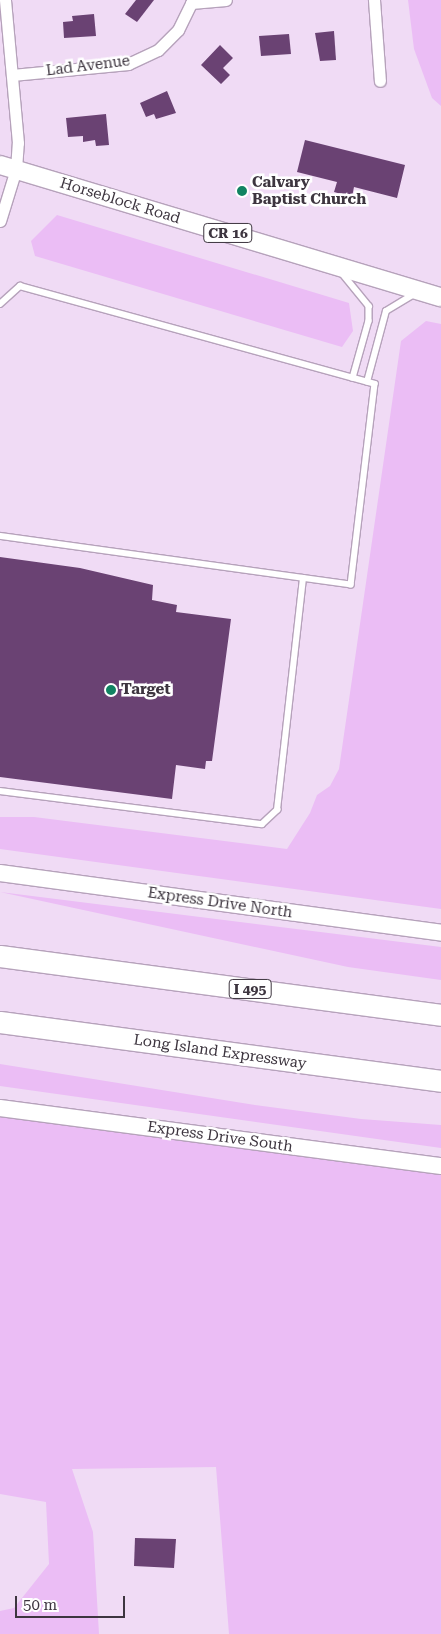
<!DOCTYPE html>
<html>
<head>
<meta charset="utf-8">
<style>
  body { margin:0 }
  #map { position:relative; width:441px; height:1634px; overflow:hidden; background:#f0dbf5; font-family:"Roboto Serif",serif }
  div>[style] { position:absolute }
  .green>* { inset:0; background:#ebbdf5 }
  .building>* { inset:0; background:#6a4273 }
  .roads { filter:drop-shadow(1px 0 #b6a2bb) drop-shadow(-1px 0 #b6a2bb) drop-shadow(0 1px #b6a2bb) drop-shadow(0 -1px #b6a2bb) }
  .lane>* { height:5.5px; margin:-2.75px; padding:0 2.75px; transform-origin:2.75px; border-radius:2.75px; background:#fff }
  .street>* { height:11px; margin:-5.5px; padding:0 5.5px; transform-origin:5.5px; border-radius:5.5px; background:#fff }
  .secondary>* { height:16px; margin:-8px; padding:0 8px; transform-origin:8px; border-radius:8px; background:#fff }
  .primary>* { height:18px; margin:-9px; padding:0 9px; transform-origin:9px; border-radius:9px; background:#fff }
  .highway>* { height:21px; margin:-10.5px; padding:0 10.5px; transform-origin:10.5px; border-radius:10.5px; background:#fff }
  .dots>* { width:14px; height:14px; translate:-50% -50%; box-sizing:border-box; border:2px solid #fff; border-radius:50% }
  span { translate:-50% -50%; white-space:nowrap; text-align:center; line-height:1.15; -webkit-text-stroke:5px #fff; paint-order:stroke }
  .shield-label span { padding:1px 4px; background:#fff; border:1px solid; border-radius:4px; -webkit-text-stroke-width:0 }
  .shield-label { font-size:14px; color:#3d353f; font-weight:700 }
  .street-label { font-size:15px; color:#3d353f }
  .poi-label { font-size:15px; color:#3d353f; font-weight:700 }
  .left { translate:0 -50%; text-align:left }
  .scale { position:absolute; left:15px; top:1596px; width:110px; height:22px; box-sizing:border-box; border:2px solid #3d353f; border-top:0; padding-left:6px; font-size:15px; line-height:18px; white-space:nowrap; color:#3d353f; -webkit-text-stroke:4px #fff; paint-order:stroke }
</style>
</head>
<body>
<div id="map">
  <div class="green">
    <i style="clip-path:polygon(408px 0,441px 0,441px 106px,432px 98px,414px 49px)"></i>
    <i style="clip-path:polygon(57px 215px,349px 303px,353px 331px,342px 347px,35px 256px,31px 241px)"></i>
    <i style="clip-path:polygon(426px 321px,441px 324px,441px 909px,0 849px,0 817px,34px 817px,287px 849px,310px 813px,317px 795px,330px 786px,339px 769px,401px 341px)"></i>
    <i style="clip-path:polygon(0 892px,441px 947px,441px 980px,348px 967px)"></i>
    <i style="clip-path:polygon(0 1064px,255px 1105px,361px 1119px,441px 1125px,441px 1148px,0 1086px)"></i>
    <i style="clip-path:polygon(0 1110px,441px 1175px,441px 1634px,229px 1634px,216px 1467px,72px 1469px,93px 1532px,99px 1634px,0 1634px,0 1611px,14px 1608px,49px 1564px,46px 1502px,0 1494px)"></i>
  </div>
  <div class="building">
    <i style="clip-path:polygon(136px 0,154px 0,137px 22px,125px 14px)"></i>
    <i style="clip-path:polygon(94px 14px,96px 36px,64px 38px,63px 22px,73px 21px,72px 16px)"></i>
    <i style="clip-path:polygon(334px 31px,336px 60px,320px 61px,315px 33px)"></i>
    <i style="clip-path:polygon(289px 34px,291px 54px,261px 56px,259px 36px)"></i>
    <i style="clip-path:polygon(220px 45px,233px 58px,223px 68px,230px 75px,221px 84px,201px 65px)"></i>
    <i style="clip-path:polygon(167px 91px,176px 113px,156px 119px,154px 114px,146px 117px,140px 103px)"></i>
    <i style="clip-path:polygon(106px 114px,109px 145px,96px 146px,95px 140px,83px 142px,83px 136px,68px 137px,66px 118px)"></i>
    <i style="clip-path:polygon(305px 140px,405px 165px,397px 198px,354px 187px,352px 197px,334px 192px,337px 182px,297px 172px)"></i>
    <i style="clip-path:polygon(0 557px,80px 568px,153px 585px,152px 600px,177px 605px,176px 612px,231px 619px,212px 761px,206px 761px,205px 769px,176px 765px,172px 799px,0 777px)"></i>
    <i style="clip-path:polygon(135px 1538px,176px 1539px,174px 1568px,134px 1566px)"></i>
  </div>
  <div class="roads">
    <div class="lane">
      <i style="left:342px;top:273px;width:43px;rotate:50.7deg"></i>
      <i style="left:369px;top:306px;width:15px;rotate:90deg"></i>
      <i style="left:369px;top:321px;width:59px;rotate:105.7deg"></i>
      <i style="left:0;top:304px;width:27px;rotate:-42deg"></i>
      <i style="left:20px;top:286px;width:368px;rotate:15.4deg"></i>
      <i style="left:375px;top:384px;width:202px;rotate:96.8deg"></i>
      <i style="left:351px;top:585px;width:354px;rotate:-172.1deg"></i>
      <i style="left:367px;top:382px;width:73px;rotate:-75deg"></i>
      <i style="left:386px;top:311px;width:35px;rotate:-31deg"></i>
      <i style="left:0;top:791px;width:264px;rotate:7.2deg"></i>
      <i style="left:262px;top:824px;width:21px;rotate:-43deg"></i>
      <i style="left:277px;top:810px;width:233px;rotate:-83.6deg"></i>
    </div>
    <div class="street">
      <i style="left:374px;top:0;width:81px;rotate:85.8deg"></i>
      <i style="left:12px;top:75px;width:117px;rotate:-5.4deg"></i>
      <i style="left:128px;top:64px;width:33px;rotate:-25deg"></i>
      <i style="left:158px;top:50px;width:28px;rotate:-45deg"></i>
      <i style="left:178px;top:30px;width:30px;rotate:-64deg"></i>
      <i style="left:191px;top:3px;width:35px;rotate:-5deg"></i>
      <i style="left:0;top:221px;width:54px;rotate:-72.9deg"></i>
      <i style="left:16px;top:169px;width:26px;rotate:-86deg"></i>
      <i style="left:18px;top:143px;width:144px;rotate:-95.2deg"></i>
    </div>
    <div class="secondary">
      <i style="left:0;top:873px;width:445px;rotate:7.7deg"></i>
      <i style="left:0;top:1108px;width:445px;rotate:7.5deg"></i>
    </div>
    <div class="primary">
      <i style="left:0;top:165px;width:460px;rotate:16.7deg"></i>
    </div>
    <div class="highway">
      <i style="left:0;top:956px;width:445px;rotate:7.6deg"></i>
      <i style="left:0;top:1022px;width:445px;rotate:7.6deg"></i>
    </div>
  </div>
  <div class="dots">
    <i style="left:242px;top:191px;background:#118362"></i>
    <i style="left:111px;top:690px;background:#118362"></i>
  </div>
  <div class="shield-label">
    <span style="left:228px;top:233px">CR 16</span>
    <span style="left:250px;top:989px">I 495</span>
  </div>
  <div class="street-label">
    <span style="left:88px;top:66px;rotate:-7deg">Lad Avenue</span>
    <span style="left:120px;top:201px;rotate:17deg">Horseblock Road</span>
    <span style="left:220px;top:903px;rotate:8deg">Express Drive North</span>
    <span style="left:220px;top:1052px;rotate:8deg">Long Island Expressway</span>
    <span style="left:220px;top:1137px;rotate:8deg">Express Drive South</span>
  </div>
  <div class="poi-label">
    <span class="left" style="left:252px;top:191px">Calvary<br>Baptist Church</span>
    <span class="left" style="left:121px;top:690px">Target</span>
  </div>
  <div class="scale">50 m</div>
</div>
</body>
</html>
